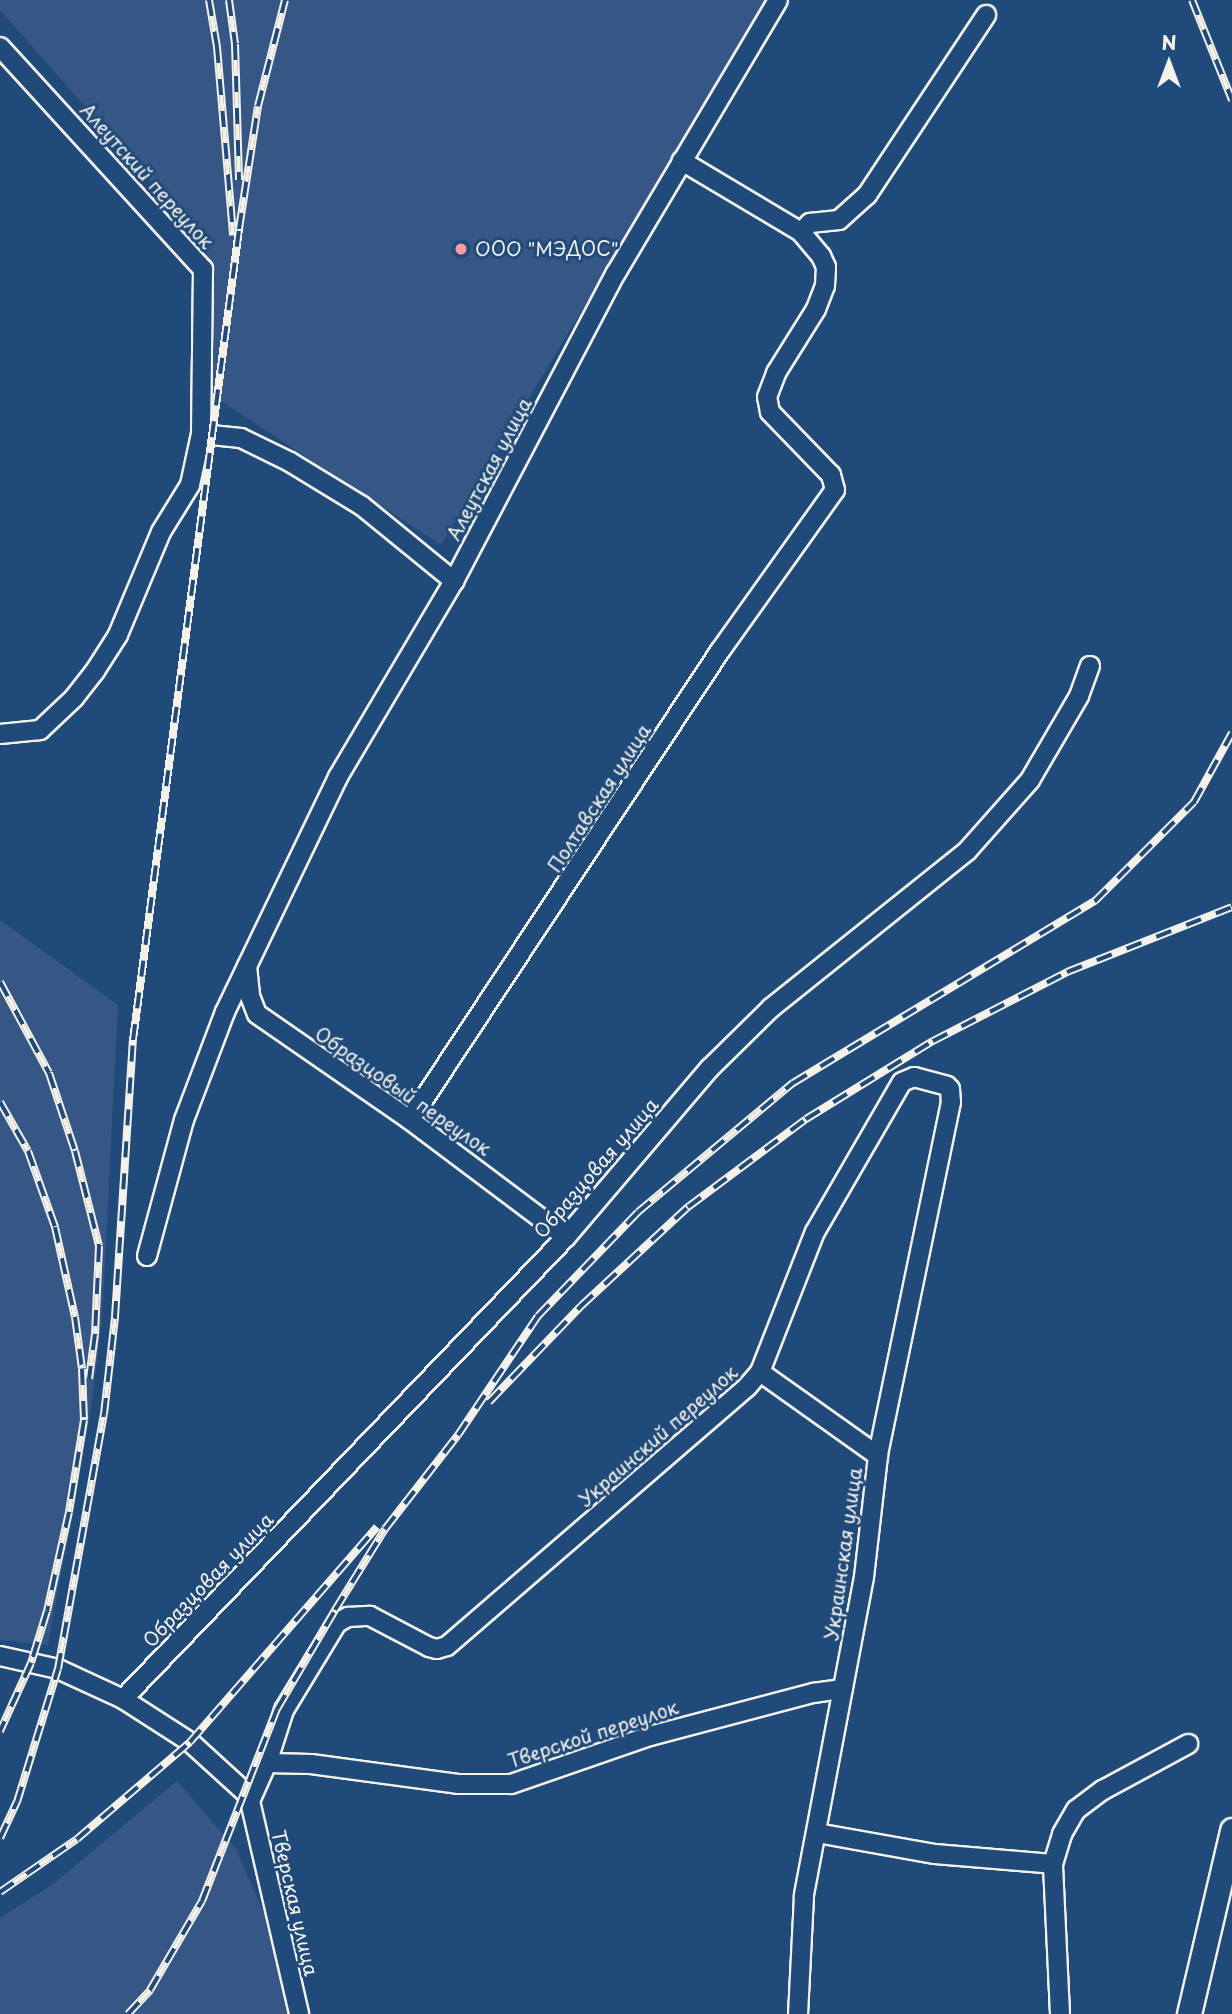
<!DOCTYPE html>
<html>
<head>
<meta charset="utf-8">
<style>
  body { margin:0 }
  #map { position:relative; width:1232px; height:2014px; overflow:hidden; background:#1f4a7a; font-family:"Playpen Sans",sans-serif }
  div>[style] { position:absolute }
  .built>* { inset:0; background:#365786 }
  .roads { filter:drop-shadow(2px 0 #f4f1e8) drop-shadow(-2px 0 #f4f1e8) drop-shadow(0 2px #f4f1e8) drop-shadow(0 -2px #f4f1e8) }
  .minor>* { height:18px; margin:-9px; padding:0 9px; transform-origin:9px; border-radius:9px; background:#1f4a7a }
  .major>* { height:23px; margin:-11.5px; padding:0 11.5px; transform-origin:11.5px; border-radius:11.5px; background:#1f4a7a }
  .rail>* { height:8px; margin-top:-4px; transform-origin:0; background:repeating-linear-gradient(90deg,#1f4a7a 0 16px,#f4f1e8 0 32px); box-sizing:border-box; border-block:2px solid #f4f1e8 }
  .dots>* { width:19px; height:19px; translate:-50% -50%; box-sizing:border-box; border:4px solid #1f4a7a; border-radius:50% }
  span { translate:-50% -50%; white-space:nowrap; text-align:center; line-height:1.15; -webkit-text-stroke:6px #1f4a7a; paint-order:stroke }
  .street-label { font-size:19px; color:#f4f1e8 }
  .poi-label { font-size:19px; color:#f4f1e8 }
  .left { translate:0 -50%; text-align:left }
  .north { position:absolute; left:1134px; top:28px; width:70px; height:70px; -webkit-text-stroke:5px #1f4a7a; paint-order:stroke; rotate:0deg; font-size:19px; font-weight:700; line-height:28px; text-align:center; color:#f4f1e8 }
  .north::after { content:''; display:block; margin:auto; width:24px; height:32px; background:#f4f1e8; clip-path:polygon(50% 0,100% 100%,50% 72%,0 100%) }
</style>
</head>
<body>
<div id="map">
  <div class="built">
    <i style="clip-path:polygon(0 0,768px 0,441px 545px,212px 395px,206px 244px,0 10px)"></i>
    <i style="clip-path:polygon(0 920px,118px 1005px,102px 1320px,91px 1410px,48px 1645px,0 1640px)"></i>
    <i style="clip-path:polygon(177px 1781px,236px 1849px,281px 1953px,298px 2014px,0 2014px,0 1918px,52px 1885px)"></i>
  </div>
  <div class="roads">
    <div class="minor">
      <i style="left:0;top:47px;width:301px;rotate:47.6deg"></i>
      <i style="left:203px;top:269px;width:165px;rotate:90.7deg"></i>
      <i style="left:201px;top:434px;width:52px;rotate:102.2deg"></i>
      <i style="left:190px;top:485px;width:55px;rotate:121.7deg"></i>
      <i style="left:161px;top:532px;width:112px;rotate:112.7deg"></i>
      <i style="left:118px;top:635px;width:43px;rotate:122.6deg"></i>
      <i style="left:95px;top:671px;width:34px;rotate:128deg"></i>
      <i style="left:74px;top:698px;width:47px;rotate:136.7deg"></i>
      <i style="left:40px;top:730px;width:40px;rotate:174.3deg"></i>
      <i style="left:801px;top:232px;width:13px;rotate:-45deg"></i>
      <i style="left:810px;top:223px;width:29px;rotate:-6deg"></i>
      <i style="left:839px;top:220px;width:38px;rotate:-42deg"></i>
      <i style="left:867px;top:195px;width:216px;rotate:-56.5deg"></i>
      <i style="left:201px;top:434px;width:40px;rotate:5.7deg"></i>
      <i style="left:241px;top:438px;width:55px;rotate:26.1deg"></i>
      <i style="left:290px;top:462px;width:84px;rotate:31.4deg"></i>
      <i style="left:362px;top:506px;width:119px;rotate:39.2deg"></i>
      <i style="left:247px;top:966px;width:30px;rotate:84deg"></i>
      <i style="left:250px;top:996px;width:19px;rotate:69deg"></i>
      <i style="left:257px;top:1014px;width:186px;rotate:34.7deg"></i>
      <i style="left:410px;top:1120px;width:195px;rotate:36.9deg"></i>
      <i style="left:410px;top:1120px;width:562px;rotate:-56.54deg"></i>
      <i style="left:720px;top:651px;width:198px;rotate:-54.5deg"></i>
      <i style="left:835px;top:490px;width:16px;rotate:-105deg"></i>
      <i style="left:831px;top:475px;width:88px;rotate:-134.1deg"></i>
      <i style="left:770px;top:412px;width:15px;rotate:-101deg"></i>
      <i style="left:767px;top:397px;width:26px;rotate:-69deg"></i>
      <i style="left:776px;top:373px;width:75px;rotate:-58deg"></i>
      <i style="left:816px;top:309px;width:25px;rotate:-69deg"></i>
      <i style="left:825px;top:286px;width:19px;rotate:-87deg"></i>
      <i style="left:826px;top:267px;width:12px;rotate:-114deg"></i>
      <i style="left:821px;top:256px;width:31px;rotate:-130deg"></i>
      <i style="left:801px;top:232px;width:139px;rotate:-149.2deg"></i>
      <i style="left:147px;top:1256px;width:141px;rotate:-74.8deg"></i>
      <i style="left:184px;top:1120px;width:116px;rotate:-69.2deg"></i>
      <i style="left:225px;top:1012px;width:261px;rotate:-64.3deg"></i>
      <i style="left:338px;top:777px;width:228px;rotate:-59.4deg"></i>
      <i style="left:454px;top:581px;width:348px;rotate:-62.3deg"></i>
      <i style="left:616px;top:273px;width:317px;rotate:-59.3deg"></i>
      <i style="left:760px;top:1372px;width:145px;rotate:35.4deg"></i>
      <i style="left:0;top:1656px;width:59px;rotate:12.6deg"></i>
      <i style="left:58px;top:1669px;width:72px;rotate:24.8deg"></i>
      <i style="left:123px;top:1699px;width:80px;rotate:32.7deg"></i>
      <i style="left:190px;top:1742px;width:74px;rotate:42.3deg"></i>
      <i style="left:245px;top:1792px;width:10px;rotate:61deg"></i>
      <i style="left:250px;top:1801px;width:219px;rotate:77deg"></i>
      <i style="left:123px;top:1699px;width:640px;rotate:-46.2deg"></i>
      <i style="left:566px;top:1237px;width:222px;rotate:-49.6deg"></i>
      <i style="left:710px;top:1068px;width:86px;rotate:-44.5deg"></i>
      <i style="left:771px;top:1008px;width:251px;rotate:-38.7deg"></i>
      <i style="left:967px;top:851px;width:95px;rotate:-48.4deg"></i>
      <i style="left:1030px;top:780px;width:97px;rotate:-59.7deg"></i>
      <i style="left:1079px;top:696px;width:32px;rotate:-70deg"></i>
      <i style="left:267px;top:1763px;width:56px;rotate:-72.2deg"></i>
      <i style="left:284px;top:1710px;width:102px;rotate:-58.7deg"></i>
      <i style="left:337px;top:1623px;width:13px;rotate:-29deg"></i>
      <i style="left:348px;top:1617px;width:22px;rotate:-3deg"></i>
      <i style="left:370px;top:1616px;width:67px;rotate:27.7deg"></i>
      <i style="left:429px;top:1647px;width:8px;rotate:14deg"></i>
      <i style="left:437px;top:1649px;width:10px;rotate:-17deg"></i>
      <i style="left:447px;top:1646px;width:396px;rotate:-40.8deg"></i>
      <i style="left:747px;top:1387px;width:20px;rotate:-49deg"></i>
      <i style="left:760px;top:1372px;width:150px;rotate:-68.6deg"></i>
      <i style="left:815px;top:1232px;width:173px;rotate:-59.9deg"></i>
      <i style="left:902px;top:1082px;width:13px;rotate:-23deg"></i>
      <i style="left:914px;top:1077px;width:34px;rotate:15deg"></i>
      <i style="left:947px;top:1086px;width:4px;rotate:45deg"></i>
      <i style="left:950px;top:1089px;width:13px;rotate:86deg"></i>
      <i style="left:951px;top:1102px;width:361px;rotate:101.7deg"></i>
      <i style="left:878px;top:1456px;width:122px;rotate:96.6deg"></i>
      <i style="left:864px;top:1577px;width:325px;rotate:100.7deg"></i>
      <i style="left:804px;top:1896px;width:118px;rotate:92.9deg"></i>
      <i style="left:250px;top:1801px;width:42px;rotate:-65.9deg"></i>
      <i style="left:267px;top:1763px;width:44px;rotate:1.3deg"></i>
      <i style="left:311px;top:1764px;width:148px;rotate:7.7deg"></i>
      <i style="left:458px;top:1784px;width:53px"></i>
      <i style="left:511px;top:1784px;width:147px;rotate:-19.1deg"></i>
      <i style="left:650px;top:1736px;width:169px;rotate:-14.8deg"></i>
      <i style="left:813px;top:1693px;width:30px;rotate:-8deg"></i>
      <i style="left:817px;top:1833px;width:120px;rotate:10.1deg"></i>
      <i style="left:935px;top:1854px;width:118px;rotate:4.8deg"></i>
      <i style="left:1060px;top:2014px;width:150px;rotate:-92.7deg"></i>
      <i style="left:1053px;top:1864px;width:31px;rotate:-73deg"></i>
      <i style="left:1062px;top:1834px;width:28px;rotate:-60deg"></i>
      <i style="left:1076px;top:1810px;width:34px;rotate:-37deg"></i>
      <i style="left:1103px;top:1790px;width:97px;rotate:-28.4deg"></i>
    </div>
    <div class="major">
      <i style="left:1189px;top:2014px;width:189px;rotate:-76.8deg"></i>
    </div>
  </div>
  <div class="rail">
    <i style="left:209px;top:0;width:48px;rotate:80.3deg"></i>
    <i style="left:217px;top:47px;width:189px;rotate:85.1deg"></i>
    <i style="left:229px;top:0;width:44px;rotate:82.2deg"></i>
    <i style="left:235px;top:44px;width:136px;rotate:88.3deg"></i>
    <i style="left:1192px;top:0;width:108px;rotate:68.2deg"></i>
    <i style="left:0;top:982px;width:103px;rotate:61.7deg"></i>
    <i style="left:49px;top:1073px;width:82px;rotate:71.6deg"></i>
    <i style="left:75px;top:1151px;width:98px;rotate:75.8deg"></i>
    <i style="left:99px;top:1246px;width:88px;rotate:92.6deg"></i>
    <i style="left:95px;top:1334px;width:45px;rotate:97.6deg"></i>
    <i style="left:0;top:1102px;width:56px;rotate:60.3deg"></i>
    <i style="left:28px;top:1151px;width:81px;rotate:70.4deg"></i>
    <i style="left:55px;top:1227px;width:92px;rotate:77.5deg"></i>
    <i style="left:75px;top:1317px;width:52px;rotate:82.3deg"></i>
    <i style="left:82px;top:1369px;width:51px;rotate:87.8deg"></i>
    <i style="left:84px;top:1420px;width:93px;rotate:99.3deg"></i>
    <i style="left:69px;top:1512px;width:101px;rotate:102.5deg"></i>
    <i style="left:47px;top:1611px;width:54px;rotate:107.1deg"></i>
    <i style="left:31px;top:1663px;width:75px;rotate:114.5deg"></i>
    <i style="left:489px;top:1402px;width:133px;rotate:-46.2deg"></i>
    <i style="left:581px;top:1306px;width:146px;rotate:-42.8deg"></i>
    <i style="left:688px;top:1207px;width:147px;rotate:-36.7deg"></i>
    <i style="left:806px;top:1119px;width:149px;rotate:-31.6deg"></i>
    <i style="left:933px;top:1041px;width:151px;rotate:-27.2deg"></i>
    <i style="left:1067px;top:972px;width:177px;rotate:-21.5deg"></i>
    <i style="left:0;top:1838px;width:40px;rotate:-65deg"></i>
    <i style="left:17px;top:1802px;width:139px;rotate:-72.9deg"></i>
    <i style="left:58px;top:1669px;width:259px;rotate:-79.8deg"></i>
    <i style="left:104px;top:1414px;width:98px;rotate:-83.5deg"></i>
    <i style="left:115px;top:1317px;width:278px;rotate:-86.3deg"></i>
    <i style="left:133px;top:1040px;width:818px;rotate:-82.55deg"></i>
    <i style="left:239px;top:229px;width:124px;rotate:-81.2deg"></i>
    <i style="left:258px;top:106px;width:109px;rotate:-75.7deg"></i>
    <i style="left:0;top:1892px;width:93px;rotate:-34.5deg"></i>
    <i style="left:77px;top:1839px;width:149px;rotate:-40.6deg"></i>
    <i style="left:190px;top:1742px;width:285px;rotate:-49deg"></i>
    <i style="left:128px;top:2014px;width:33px;rotate:-47deg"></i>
    <i style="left:150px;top:1990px;width:103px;rotate:-59.7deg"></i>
    <i style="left:202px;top:1901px;width:206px;rotate:-68.7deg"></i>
    <i style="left:277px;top:1709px;width:115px;rotate:-59.6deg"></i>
    <i style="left:335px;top:1610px;width:95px;rotate:-58.3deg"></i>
    <i style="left:385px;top:1529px;width:119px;rotate:-52.2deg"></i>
    <i style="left:458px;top:1435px;width:143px;rotate:-56.1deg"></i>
    <i style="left:538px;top:1316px;width:144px;rotate:-46.1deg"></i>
    <i style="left:638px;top:1212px;width:202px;rotate:-39.8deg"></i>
    <i style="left:793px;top:1083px;width:353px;rotate:-31.1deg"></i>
    <i style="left:1095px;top:901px;width:140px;rotate:-45deg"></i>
    <i style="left:1194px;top:802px;width:79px;rotate:-61.2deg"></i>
  </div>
  <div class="dots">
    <i style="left:461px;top:249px;background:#ff9aa2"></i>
  </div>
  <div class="street-label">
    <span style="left:147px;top:176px;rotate:48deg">Алеутский переулок</span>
    <span style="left:489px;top:469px;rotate:-62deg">Алеутская улица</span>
    <span style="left:599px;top:798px;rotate:-57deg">Полтавская улица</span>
    <span style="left:403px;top:1091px;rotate:35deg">Образцовый переулок</span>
    <span style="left:596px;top:1168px;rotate:-49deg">Образцовая улица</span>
    <span style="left:658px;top:1436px;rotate:-41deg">Украинский переулок</span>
    <span style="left:843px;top:1554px;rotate:-82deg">Украинская улица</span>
    <span style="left:208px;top:1580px;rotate:-46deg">Образцовая улица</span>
    <span style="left:593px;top:1734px;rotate:-18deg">Тверской переулок</span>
    <span style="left:295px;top:1903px;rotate:77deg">Тверская улица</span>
  </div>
  <div class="poi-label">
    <span class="left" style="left:475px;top:249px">ООО "МЭДОС"</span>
  </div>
  <div class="north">N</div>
</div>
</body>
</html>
